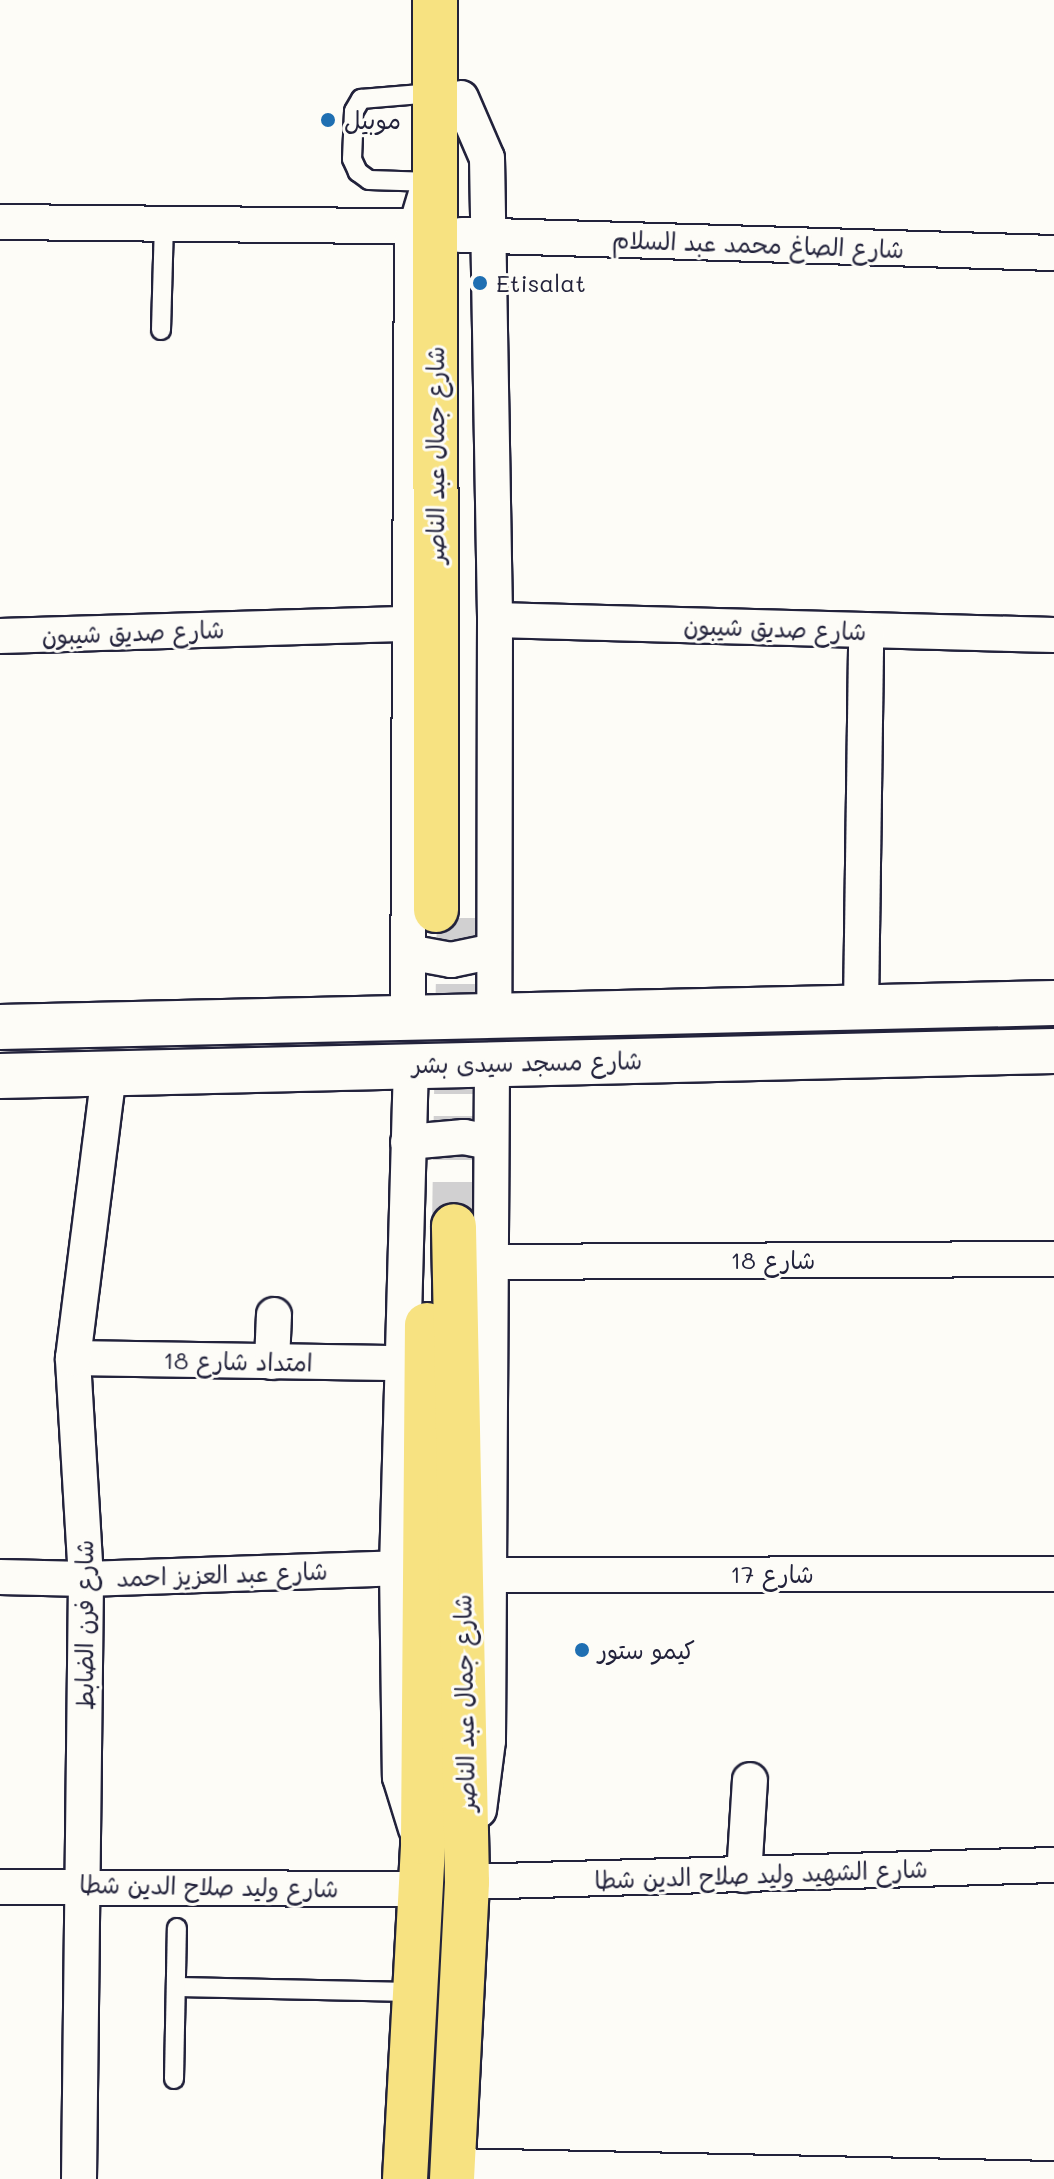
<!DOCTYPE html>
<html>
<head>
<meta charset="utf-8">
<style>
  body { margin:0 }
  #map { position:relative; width:1054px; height:2179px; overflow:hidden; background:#fdfcf7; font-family:Mali,"Playpen Sans Arabic",sans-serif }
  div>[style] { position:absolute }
  .primary-tunnel>* { height:44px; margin-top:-22px; transform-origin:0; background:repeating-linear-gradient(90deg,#d1d0d1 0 44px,transparent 0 66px) }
  .roads { filter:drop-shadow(2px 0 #22223b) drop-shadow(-2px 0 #22223b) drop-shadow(0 2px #22223b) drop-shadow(0 -2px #22223b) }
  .lane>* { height:18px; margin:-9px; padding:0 9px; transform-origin:9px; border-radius:9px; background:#fdfcf7 }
  .street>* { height:34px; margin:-17px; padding:0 17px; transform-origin:17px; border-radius:17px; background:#fdfcf7 }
  .secondary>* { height:44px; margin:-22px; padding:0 22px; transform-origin:22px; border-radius:22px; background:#fdfcf7 }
  .primary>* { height:44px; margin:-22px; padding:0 22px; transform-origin:22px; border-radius:22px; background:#f7e281 }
  .dots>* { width:22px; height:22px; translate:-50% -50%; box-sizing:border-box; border:4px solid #fdfcf7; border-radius:50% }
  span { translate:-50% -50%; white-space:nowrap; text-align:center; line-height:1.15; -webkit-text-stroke:6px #fdfcf7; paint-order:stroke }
  .poi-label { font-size:24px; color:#22223b }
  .left { translate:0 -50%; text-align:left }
  .street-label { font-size:24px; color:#22223b }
</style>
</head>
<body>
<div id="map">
  <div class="primary-tunnel">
    <i style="left:454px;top:1226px;width:320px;rotate:-89.1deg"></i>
  </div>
  <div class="roads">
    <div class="lane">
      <i style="left:432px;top:182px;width:63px;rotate:-178.2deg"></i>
      <i style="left:369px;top:180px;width:14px;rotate:-144deg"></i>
      <i style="left:358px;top:172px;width:14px;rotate:-115deg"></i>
      <i style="left:352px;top:159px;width:48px;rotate:-87.6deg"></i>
      <i style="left:354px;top:111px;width:14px;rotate:-60deg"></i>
      <i style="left:361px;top:99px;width:72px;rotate:-4.8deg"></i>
      <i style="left:161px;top:330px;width:106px;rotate:-88.4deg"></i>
      <i style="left:176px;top:1987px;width:237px;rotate:1.2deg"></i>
      <i style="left:174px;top:2079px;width:151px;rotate:-88.9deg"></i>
    </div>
    <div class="street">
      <i style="left:461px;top:98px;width:65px;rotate:66.6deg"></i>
      <i style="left:487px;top:158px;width:462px;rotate:89deg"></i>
      <i style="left:495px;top:620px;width:396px;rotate:90.1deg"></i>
      <i style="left:0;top:222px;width:414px;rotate:0.6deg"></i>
      <i style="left:461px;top:235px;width:593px;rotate:1.74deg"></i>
      <i style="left:495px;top:620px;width:559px;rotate:1.54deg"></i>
      <i style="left:0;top:636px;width:410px;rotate:-1.7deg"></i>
      <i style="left:408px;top:952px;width:44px;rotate:10.5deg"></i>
      <i style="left:451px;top:960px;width:44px;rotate:-11.8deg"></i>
      <i style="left:861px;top:1008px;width:378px;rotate:-89.2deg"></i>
      <i style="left:408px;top:1018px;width:778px;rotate:-89.71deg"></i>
      <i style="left:412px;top:240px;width:52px;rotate:-73.3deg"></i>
      <i style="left:411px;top:1064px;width:504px;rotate:91.59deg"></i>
      <i style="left:397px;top:1568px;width:209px;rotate:89.2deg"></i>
      <i style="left:400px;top:1777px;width:54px;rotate:72.9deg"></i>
      <i style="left:408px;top:1142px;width:56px;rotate:-5.1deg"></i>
      <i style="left:464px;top:1137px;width:26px;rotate:11deg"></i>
      <i style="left:493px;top:1262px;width:561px;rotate:-0.31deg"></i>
      <i style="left:73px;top:1358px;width:331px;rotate:0.9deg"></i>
      <i style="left:272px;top:1362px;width:47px;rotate:-87.6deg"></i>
      <i style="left:491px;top:1575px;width:563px;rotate:-0.1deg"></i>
      <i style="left:0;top:1577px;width:86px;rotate:1.3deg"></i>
      <i style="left:86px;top:1579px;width:311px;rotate:-2deg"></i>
      <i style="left:479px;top:1810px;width:70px;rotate:-82.6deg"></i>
      <i style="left:488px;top:1741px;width:679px;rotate:-89.66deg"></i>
      <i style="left:744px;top:1875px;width:95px;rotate:-86.4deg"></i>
      <i style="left:467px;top:1882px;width:587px;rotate:-1.66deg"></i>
      <i style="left:0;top:1887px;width:419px;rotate:0.3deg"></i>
      <i style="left:452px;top:2166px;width:602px;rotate:1.24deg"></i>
      <i style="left:79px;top:2179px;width:600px;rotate:-89.33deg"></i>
      <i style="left:86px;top:1579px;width:221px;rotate:-93.4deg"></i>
      <i style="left:73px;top:1358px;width:287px;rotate:-82.8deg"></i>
    </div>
    <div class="secondary">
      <i style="left:0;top:1027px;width:1054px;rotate:-1.3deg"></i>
      <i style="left:0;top:1076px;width:1054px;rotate:-1.36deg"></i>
    </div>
    <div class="primary">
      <i style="left:435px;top:0;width:910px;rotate:89.94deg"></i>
      <i style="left:405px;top:2179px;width:337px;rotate:-86.9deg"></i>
      <i style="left:423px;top:1842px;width:517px;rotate:-89.56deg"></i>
      <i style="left:452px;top:2179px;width:297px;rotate:-87.1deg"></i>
      <i style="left:467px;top:1882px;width:656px;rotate:-91.14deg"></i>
    </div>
  </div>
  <div class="dots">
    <i style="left:328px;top:120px;background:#1f6fb2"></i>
    <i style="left:480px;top:283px;background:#1f6fb2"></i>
    <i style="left:582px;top:1650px;background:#1f6fb2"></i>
  </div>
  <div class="poi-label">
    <span class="left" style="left:344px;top:120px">موبيل</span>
    <span class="left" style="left:496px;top:283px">Etisalat</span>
    <span class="left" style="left:598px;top:1650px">كيمو ستور</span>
  </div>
  <div class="street-label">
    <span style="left:758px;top:244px;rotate:2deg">شارع الصاغ محمد عبد السلام</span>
    <span style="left:435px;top:455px;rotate:-90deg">شارع جمال عبد الناصر</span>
    <span style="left:775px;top:628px;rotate:2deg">شارع صديق شيبون</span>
    <span style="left:133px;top:632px;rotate:-2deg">شارع صديق شيبون</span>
    <span style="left:527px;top:1062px;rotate:-1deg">شارع مسجد سيدى بشر</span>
    <span style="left:773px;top:1260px">شارع 18</span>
    <span style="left:238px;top:1361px;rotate:1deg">امتداد شارع 18</span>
    <span style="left:222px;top:1574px;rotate:-2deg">شارع عبد العزيز احمد</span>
    <span style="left:772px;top:1574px">شارع 17</span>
    <span style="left:84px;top:1625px;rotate:-90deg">شارع فرن الضابط</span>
    <span style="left:464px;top:1703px;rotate:-91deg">شارع جمال عبد الناصر</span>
    <span style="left:761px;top:1874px;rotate:-2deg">شارع الشهيد وليد صلاح الدين شطا</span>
    <span style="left:209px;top:1886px;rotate:1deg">شارع وليد صلاح الدين شطا</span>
  </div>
</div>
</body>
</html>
